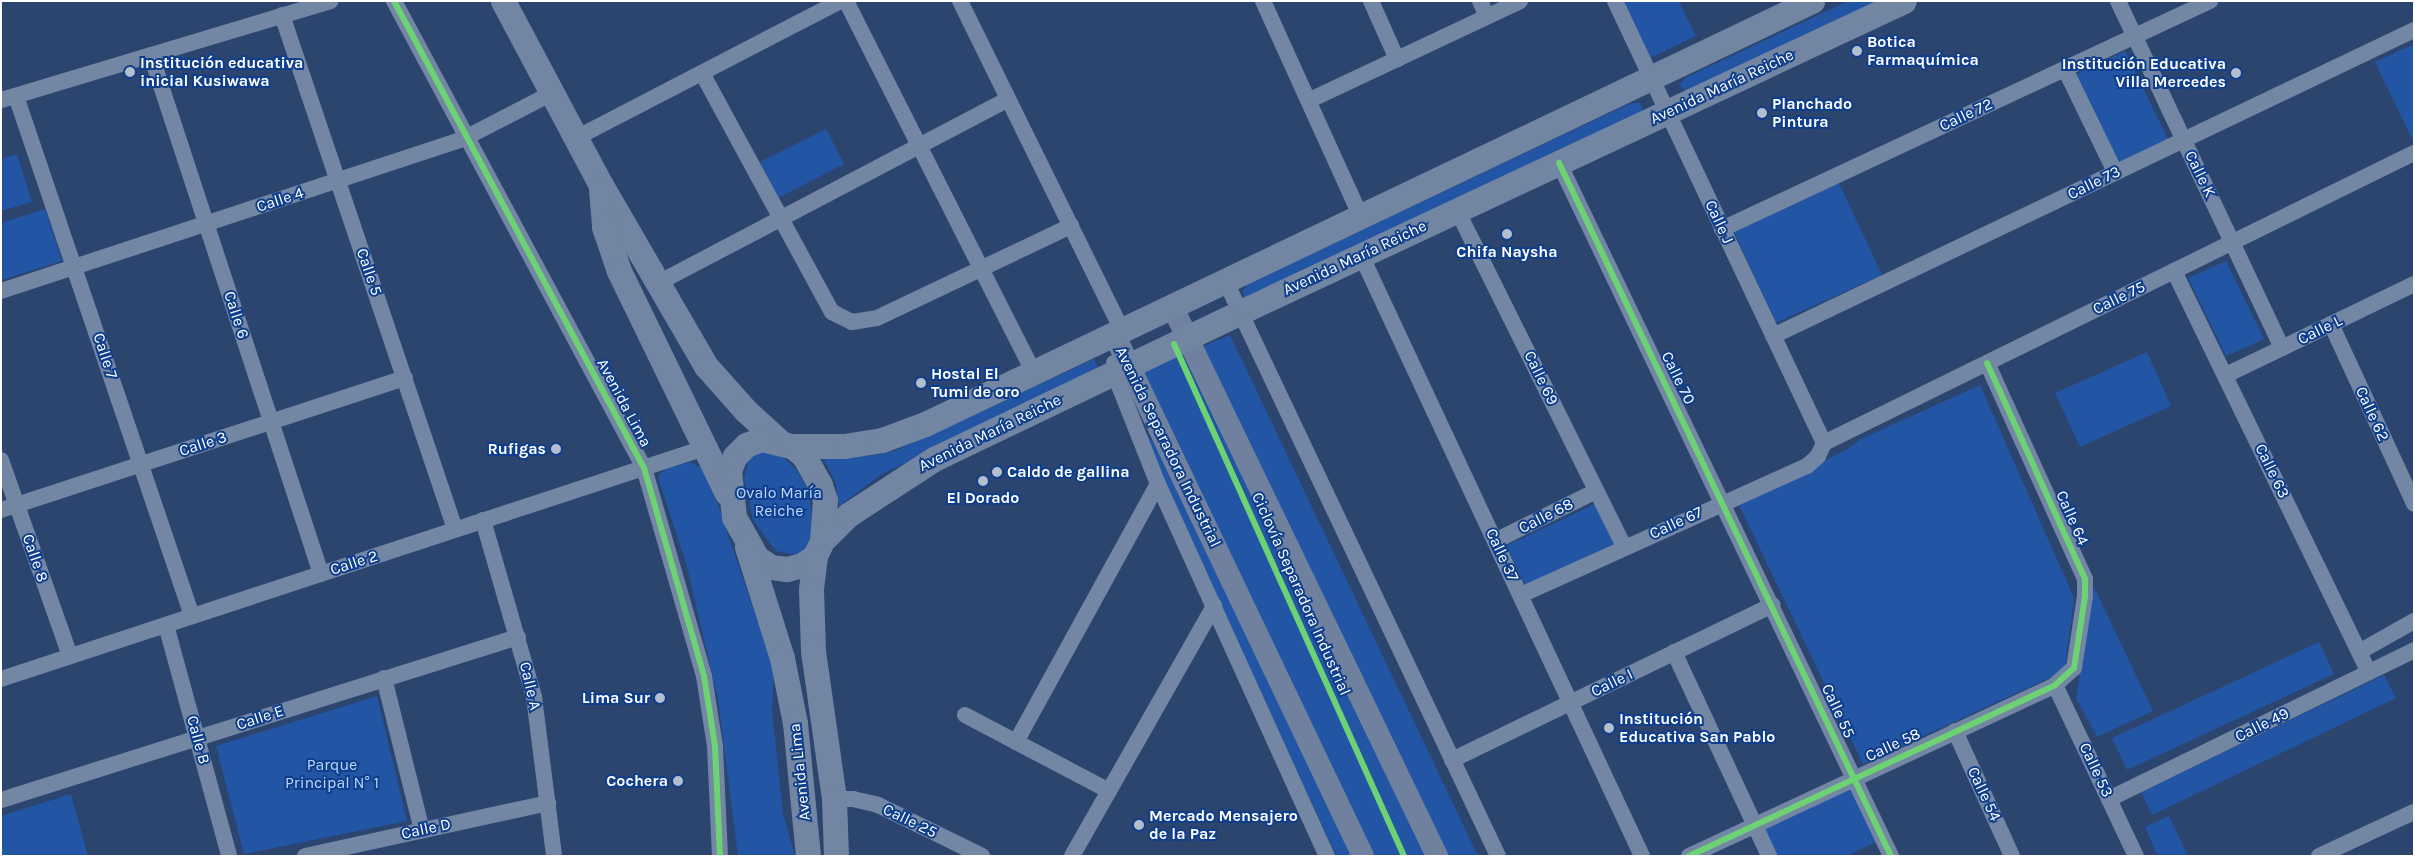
<!DOCTYPE html>
<html>
<head>
<meta charset="utf-8">
<style>
  body { margin:0 }
  #map { position:relative; width:2415px; height:857px; overflow:hidden; background:#2c456f; font-family:Karla,sans-serif }
  div>[style] { position:absolute }
  .green>* { inset:0; background:#2255a4 }
  .street>* { height:16px; margin:-8px; padding:0 8px; transform-origin:8px; border-radius:8px; background:#7386a4 }
  .secondary>* { height:22px; margin:-11px; padding:0 11px; transform-origin:11px; border-radius:11px; background:#6f819f }
  .primary>* { height:25px; margin:-12.5px; padding:0 12.5px; transform-origin:12.5px; border-radius:12.5px; background:#7285a2 }
  .cycleway>* { height:6px; margin:-3px; padding:0 3px; transform-origin:3px; border-radius:3px; background:#6cd273 }
  .dots>* { width:14px; height:14px; translate:-50% -50%; box-sizing:border-box; border:2px solid #0f3f8c; border-radius:50% }
  span { translate:-50% -50%; white-space:nowrap; text-align:center; line-height:1.15; -webkit-text-stroke:4px #0f3f8c; paint-order:stroke }
  .poi-label { font-size:16px; color:#fff; font-weight:700 }
  .left { translate:0 -50%; text-align:left }
  .right { translate:-100% -50%; text-align:right }
  .street-label { font-size:16px; color:#fff }
  .park-label { font-size:16px; color:#bdd7fe }
  .frame { position:absolute; inset:0; border:2px solid #fff; pointer-events:none }
</style>
</head>
<body>
<div id="map">
  <div class="green">
    <i style="clip-path:polygon(1620px 1px,1679px 1px,1696px 36px,1648px 59px)"></i>
    <i style="clip-path:polygon(1848px 1px,1882px 1px,1691px 91px,1684px 90px,1680px 85px,1685px 78px)"></i>
    <i style="clip-path:polygon(2414px 44px,2414px 143px,2375px 62px)"></i>
    <i style="clip-path:polygon(2125px 51px,2168px 139px,2111px 166px,2069px 78px)"></i>
    <i style="clip-path:polygon(1631px 103px,1640px 103px,1643px 109px,1638px 116px,1245px 297px,1243px 290px,1248px 284px)"></i>
    <i style="clip-path:polygon(826px 129px,844px 164px,778px 198px,760px 162px)"></i>
    <i style="clip-path:polygon(17px 154px,32px 202px,1px 211px,1px 159px)"></i>
    <i style="clip-path:polygon(1839px 183px,1882px 275px,1776px 323px,1734px 232px)"></i>
    <i style="clip-path:polygon(45px 209px,62px 261px,1px 280px,1px 223px)"></i>
    <i style="clip-path:polygon(2226px 261px,2264px 339px,2226px 356px,2188px 278px)"></i>
    <i style="clip-path:polygon(1230px 335px,1478px 856px,1445px 856px,1201px 347px)"></i>
    <i style="clip-path:polygon(1186px 350px,1429px 856px,1372px 856px,1141px 371px)"></i>
    <i style="clip-path:polygon(2147px 352px,2171px 406px,2080px 447px,2055px 393px)"></i>
    <i style="clip-path:polygon(1094px 359px,1100px 372px,882px 474px,839px 506px,835px 481px,823px 458px,877px 455px,897px 450px)"></i>
    <i style="clip-path:polygon(1980px 385px,2074px 598px,2065px 667px,2058px 674px,1863px 764px,1738px 503px,1846px 450px,1861px 439px)"></i>
    <i style="clip-path:polygon(1136px 420px,1160px 451px,1353px 856px,1336px 856px)"></i>
    <i style="clip-path:polygon(756px 451px,778px 452px,797px 471px,805px 484px,810px 499px,813px 530px,805px 550px,797px 555px,776px 551px,753px 520px,744px 479px,749px 457px)"></i>
    <i style="clip-path:polygon(689px 462px,706px 470px,774px 670px,772px 710px,783px 814px,795px 856px,738px 856px,718px 699px,686px 563px,659px 481px,659px 475px,667px 468px)"></i>
    <i style="clip-path:polygon(1595px 504px,1614px 544px,1526px 586px,1506px 546px)"></i>
    <i style="clip-path:polygon(2094px 587px,2153px 711px,2097px 737px,2076px 698px)"></i>
    <i style="clip-path:polygon(2319px 642px,2334px 674px,2127px 770px,2112px 738px)"></i>
    <i style="clip-path:polygon(2384px 675px,2396px 698px,2152px 815px,2141px 792px)"></i>
    <i style="clip-path:polygon(377px 696px,407px 821px,244px 854px,216px 746px)"></i>
    <i style="clip-path:polygon(1852px 787px,1878px 841px,1847px 856px,1777px 856px,1764px 829px)"></i>
    <i style="clip-path:polygon(71px 794px,88px 856px,1px 856px,1px 816px)"></i>
    <i style="clip-path:polygon(2169px 816px,2188px 856px,2158px 856px,2145px 827px)"></i>
  </div>
  <div class="street">
    <i style="left:394px;top:1px;width:530px;rotate:61.84deg"></i>
    <i style="left:644px;top:468px;width:216px;rotate:73.9deg"></i>
    <i style="left:704px;top:676px;width:71px;rotate:81.1deg"></i>
    <i style="left:715px;top:746px;width:110px;rotate:87.4deg"></i>
    <i style="left:846px;top:1px;width:415px;rotate:63.2deg"></i>
    <i style="left:960px;top:1px;width:367px;rotate:63.8deg"></i>
    <i style="left:1263px;top:1px;width:235px;rotate:65.6deg"></i>
    <i style="left:1371px;top:1px;width:64px;rotate:65.9deg"></i>
    <i style="left:1480px;top:1px;width:17px;rotate:66deg"></i>
    <i style="left:1615px;top:1px;width:489px;rotate:64.7deg"></i>
    <i style="left:2118px;top:1px;width:384px;rotate:64.7deg"></i>
    <i style="left:282px;top:15px;width:542px;rotate:71.4deg"></i>
    <i style="left:151px;top:55px;width:546px;rotate:71.86deg"></i>
    <i style="left:2065px;top:69px;width:114px;rotate:64.1deg"></i>
    <i style="left:702px;top:73px;width:272px;rotate:61.5deg"></i>
    <i style="left:832px;top:312px;width:22px;rotate:27deg"></i>
    <i style="left:852px;top:322px;width:25px;rotate:-9deg"></i>
    <i style="left:877px;top:318px;width:215px;rotate:-25.4deg"></i>
    <i style="left:16px;top:96px;width:549px;rotate:71.3deg"></i>
    <i style="left:1px;top:100px;width:344px;rotate:-16.7deg"></i>
    <i style="left:1310px;top:100px;width:232px;rotate:-25.2deg"></i>
    <i style="left:576px;top:138px;width:297px;rotate:-27.4deg"></i>
    <i style="left:1559px;top:163px;width:768px;rotate:64.4deg"></i>
    <i style="left:1457px;top:210px;width:376px;rotate:63.6deg"></i>
    <i style="left:1722px;top:229px;width:539px;rotate:-25.04deg"></i>
    <i style="left:1361px;top:255px;width:663px;rotate:64.94deg"></i>
    <i style="left:2174px;top:271px;width:446px;rotate:64.1deg"></i>
    <i style="left:1225px;top:280px;width:637px;rotate:64.64deg"></i>
    <i style="left:658px;top:283px;width:395px;rotate:-27.7deg"></i>
    <i style="left:1px;top:291px;width:489px;rotate:-18.2deg"></i>
    <i style="left:465px;top:138px;width:98px;rotate:-27.3deg"></i>
    <i style="left:2331px;top:324px;width:198px;rotate:65.2deg"></i>
    <i style="left:1773px;top:336px;width:710px;rotate:-25.52deg"></i>
    <i style="left:1114px;top:363px;width:10px;rotate:90deg"></i>
    <i style="left:1114px;top:373px;width:119px;rotate:68.4deg"></i>
    <i style="left:1158px;top:484px;width:409px;rotate:65.6deg"></i>
    <i style="left:2226px;top:375px;width:209px;rotate:-25.8deg"></i>
    <i style="left:1824px;top:443px;width:657px;rotate:-26.18deg"></i>
    <i style="left:1px;top:460px;width:208px;rotate:70.6deg"></i>
    <i style="left:1px;top:510px;width:425px;rotate:-18.1deg"></i>
    <i style="left:483px;top:520px;width:184px;rotate:73.9deg"></i>
    <i style="left:534px;top:697px;width:160px;rotate:82.8deg"></i>
    <i style="left:1495px;top:541px;width:113px;rotate:-26.3deg"></i>
    <i style="left:1521px;top:595px;width:314px;rotate:-24.3deg"></i>
    <i style="left:1807px;top:466px;width:15px;rotate:-42deg"></i>
    <i style="left:1818px;top:456px;width:14px;rotate:-65deg"></i>
    <i style="left:166px;top:625px;width:239px;rotate:74.7deg"></i>
    <i style="left:1674px;top:652px;width:225px;rotate:65deg"></i>
    <i style="left:2359px;top:652px;width:63px;rotate:-29.4deg"></i>
    <i style="left:384px;top:678px;width:157px;rotate:76deg"></i>
    <i style="left:1px;top:679px;width:743px;rotate:-18.19deg"></i>
    <i style="left:2055px;top:685px;width:189px;rotate:64.7deg"></i>
    <i style="left:965px;top:715px;width:163px;rotate:27.8deg"></i>
    <i style="left:1955px;top:731px;width:137px;rotate:65.5deg"></i>
    <i style="left:1016px;top:742px;width:294px;rotate:-61.2deg"></i>
    <i style="left:1452px;top:760px;width:356px;rotate:-25.8deg"></i>
    <i style="left:834px;top:799px;width:19px"></i>
    <i style="left:853px;top:799px;width:26px;rotate:13deg"></i>
    <i style="left:878px;top:805px;width:116px;rotate:26.1deg"></i>
    <i style="left:2109px;top:799px;width:339px;rotate:-26deg"></i>
    <i style="left:1px;top:800px;width:542px;rotate:-17.5deg"></i>
    <i style="left:305px;top:856px;width:249px;rotate:-12.3deg"></i>
    <i style="left:1072px;top:856px;width:288px;rotate:-60.4deg"></i>
    <i style="left:1689px;top:856px;width:404px;rotate:-25deg"></i>
    <i style="left:2055px;top:685px;width:25px;rotate:-42deg"></i>
    <i style="left:2074px;top:668px;width:73px;rotate:-81.3deg"></i>
    <i style="left:2085px;top:596px;width:17px;rotate:-90deg"></i>
    <i style="left:2085px;top:579px;width:237px;rotate:-114.4deg"></i>
    <i style="left:2319px;top:856px;width:105px;rotate:-24.9deg"></i>
  </div>
  <div class="secondary">
    <i style="left:1172px;top:306px;width:611px;rotate:64.27deg"></i>
    <i style="left:1114px;top:334px;width:578px;rotate:64.5deg"></i>
  </div>
  <div class="primary">
    <i style="left:503px;top:1px;width:208px;rotate:62deg"></i>
    <i style="left:601px;top:185px;width:209px;rotate:59.9deg"></i>
    <i style="left:706px;top:366px;width:60px;rotate:48.4deg"></i>
    <i style="left:746px;top:411px;width:45px;rotate:42.3deg"></i>
    <i style="left:601px;top:190px;width:37px;rotate:85deg"></i>
    <i style="left:604px;top:227px;width:46px;rotate:71.2deg"></i>
    <i style="left:619px;top:271px;width:247px;rotate:64.1deg"></i>
    <i style="left:761px;top:439px;width:32px;rotate:13deg"></i>
    <i style="left:792px;top:446px;width:16px;rotate:40deg"></i>
    <i style="left:804px;top:456px;width:33px;rotate:61deg"></i>
    <i style="left:820px;top:485px;width:16px;rotate:72deg"></i>
    <i style="left:825px;top:500px;width:41px;rotate:94.2deg"></i>
    <i style="left:822px;top:541px;width:17px;rotate:115deg"></i>
    <i style="left:815px;top:556px;width:16px;rotate:145deg"></i>
    <i style="left:802px;top:565px;width:16px;rotate:165deg"></i>
    <i style="left:787px;top:569px;width:16px;rotate:-173deg"></i>
    <i style="left:771px;top:567px;width:17px;rotate:-147deg"></i>
    <i style="left:757px;top:558px;width:47px;rotate:-119.3deg"></i>
    <i style="left:734px;top:517px;width:47px;rotate:-96.1deg"></i>
    <i style="left:729px;top:470px;width:15px;rotate:-67deg"></i>
    <i style="left:735px;top:456px;width:16px;rotate:-45deg"></i>
    <i style="left:746px;top:445px;width:16px;rotate:-22deg"></i>
    <i style="left:792px;top:446px;width:52px"></i>
    <i style="left:844px;top:446px;width:38px;rotate:-9deg"></i>
    <i style="left:882px;top:440px;width:46px;rotate:-20.4deg"></i>
    <i style="left:925px;top:424px;width:983px;rotate:-25.5deg"></i>
    <i style="left:822px;top:541px;width:37px;rotate:-45deg"></i>
    <i style="left:848px;top:515px;width:103px;rotate:-33.1deg"></i>
    <i style="left:934px;top:459px;width:349px;rotate:-25.6deg"></i>
    <i style="left:1249px;top:308px;width:723px;rotate:-25.11deg"></i>
    <i style="left:747px;top:547px;width:116px;rotate:72.5deg"></i>
    <i style="left:782px;top:658px;width:66px;rotate:78.7deg"></i>
    <i style="left:795px;top:723px;width:134px;rotate:84.4deg"></i>
    <i style="left:815px;top:556px;width:34px;rotate:97deg"></i>
    <i style="left:811px;top:590px;width:61px;rotate:88.1deg"></i>
    <i style="left:813px;top:651px;width:149px;rotate:81.9deg"></i>
    <i style="left:834px;top:799px;width:57px;rotate:88deg"></i>
  </div>
  <div class="cycleway">
    <i style="left:394px;top:1px;width:530px;rotate:61.84deg"></i>
    <i style="left:644px;top:468px;width:216px;rotate:73.9deg"></i>
    <i style="left:704px;top:676px;width:71px;rotate:81.1deg"></i>
    <i style="left:715px;top:746px;width:110px;rotate:87.4deg"></i>
    <i style="left:1559px;top:163px;width:768px;rotate:64.4deg"></i>
    <i style="left:1174px;top:344px;width:561px;rotate:65.81deg"></i>
    <i style="left:1689px;top:856px;width:404px;rotate:-25deg"></i>
    <i style="left:2055px;top:685px;width:25px;rotate:-42deg"></i>
    <i style="left:2074px;top:668px;width:73px;rotate:-81.3deg"></i>
    <i style="left:2085px;top:596px;width:17px;rotate:-90deg"></i>
    <i style="left:2085px;top:579px;width:237px;rotate:-114.4deg"></i>
  </div>
  <div class="dots">
    <i style="left:1857px;top:51px;background:#b5becd"></i>
    <i style="left:130px;top:72px;background:#b5becd"></i>
    <i style="left:2236px;top:73px;background:#b5becd"></i>
    <i style="left:1762px;top:113px;background:#b5becd"></i>
    <i style="left:1507px;top:234px;background:#b5becd"></i>
    <i style="left:921px;top:383px;background:#b5becd"></i>
    <i style="left:556px;top:449px;background:#b5becd"></i>
    <i style="left:997px;top:472px;background:#b5becd"></i>
    <i style="left:983px;top:481px;background:#b5becd"></i>
    <i style="left:660px;top:698px;background:#b5becd"></i>
    <i style="left:1609px;top:728px;background:#b5becd"></i>
    <i style="left:678px;top:781px;background:#b5becd"></i>
    <i style="left:1139px;top:825px;background:#b5becd"></i>
  </div>
  <div class="poi-label">
    <span class="left" style="left:1867px;top:51px">Botica<br>Farmaquímica</span>
    <span class="left" style="left:140px;top:72px">Institución educativa<br>inicial Kusiwawa</span>
    <span class="right" style="left:2226px;top:73px">Institución Educativa<br>Villa Mercedes</span>
    <span class="left" style="left:1772px;top:113px">Planchado<br>Pintura</span>
    <span style="left:1507px;top:252px">Chifa Naysha</span>
    <span class="left" style="left:931px;top:383px">Hostal El<br>Tumi de oro</span>
    <span class="right" style="left:546px;top:449px">Rufigas</span>
    <span class="left" style="left:1007px;top:472px">Caldo de gallina</span>
    <span style="left:983px;top:498px">El Dorado</span>
    <span class="right" style="left:650px;top:698px">Lima Sur</span>
    <span class="left" style="left:1619px;top:728px">Institución<br>Educativa San Pablo</span>
    <span class="right" style="left:668px;top:781px">Cochera</span>
    <span class="left" style="left:1149px;top:825px">Mercado Mensajero<br>de la Paz</span>
  </div>
  <div class="street-label">
    <span style="left:1722px;top:87px;rotate:-25deg">Avenida María Reiche</span>
    <span style="left:1966px;top:115px;rotate:-25deg">Calle 72</span>
    <span style="left:2200px;top:174px;rotate:64deg">Calle K</span>
    <span style="left:2094px;top:183px;rotate:-26deg">Calle 73</span>
    <span style="left:280px;top:200px;rotate:-18deg">Calle 4</span>
    <span style="left:1719px;top:222px;rotate:65deg">Calle J</span>
    <span style="left:1355px;top:258px;rotate:-25deg">Avenida María Reiche</span>
    <span style="left:369px;top:272px;rotate:71deg">Calle 5</span>
    <span style="left:2119px;top:298px;rotate:-26deg">Calle 75</span>
    <span style="left:236px;top:315px;rotate:72deg">Calle 6</span>
    <span style="left:2320px;top:330px;rotate:-26deg">Calle L</span>
    <span style="left:105px;top:356px;rotate:72deg">Calle 7</span>
    <span style="left:1541px;top:378px;rotate:64deg">Calle 69</span>
    <span style="left:1678px;top:378px;rotate:64deg">Calle 70</span>
    <span style="left:624px;top:403px;rotate:62deg">Avenida Lima</span>
    <span style="left:2372px;top:414px;rotate:65deg">Calle 62</span>
    <span style="left:990px;top:433px;rotate:-26deg">Avenida María Reiche</span>
    <span style="left:203px;top:444px;rotate:-18deg">Calle 3</span>
    <span style="left:1168px;top:447px;rotate:64deg">Avenida Separadora Industrial</span>
    <span style="left:2272px;top:471px;rotate:64deg">Calle 63</span>
    <span style="left:1546px;top:516px;rotate:-27deg">Calle 68</span>
    <span style="left:2072px;top:518px;rotate:66deg">Calle 64</span>
    <span style="left:1676px;top:523px;rotate:-25deg">Calle 67</span>
    <span style="left:1502px;top:555px;rotate:65deg">Calle 37</span>
    <span style="left:35px;top:558px;rotate:71deg">Calle 8</span>
    <span style="left:354px;top:563px;rotate:-18deg">Calle 2</span>
    <span style="left:1301px;top:594px;rotate:66deg">Ciclovía Separadora Industrial</span>
    <span style="left:1612px;top:683px;rotate:-26deg">Calle I</span>
    <span style="left:530px;top:686px;rotate:77deg">Calle A</span>
    <span style="left:1838px;top:711px;rotate:65deg">Calle 55</span>
    <span style="left:260px;top:718px;rotate:-18deg">Calle E</span>
    <span style="left:2262px;top:725px;rotate:-26deg">Calle 49</span>
    <span style="left:198px;top:740px;rotate:75deg">Calle B</span>
    <span style="left:1893px;top:745px;rotate:-25deg">Calle 58</span>
    <span style="left:2096px;top:770px;rotate:65deg">Calle 53</span>
    <span style="left:800px;top:772px;rotate:-96deg">Avenida Lima</span>
    <span style="left:1984px;top:794px;rotate:65deg">Calle 54</span>
    <span style="left:910px;top:821px;rotate:26deg">Calle 25</span>
    <span style="left:426px;top:829px;rotate:-12deg">Calle D</span>
  </div>
  <div class="park-label">
    <span style="left:779px;top:502px">Ovalo María<br>Reiche</span>
    <span style="left:332px;top:774px">Parque<br>Principal N° 1</span>
  </div>
  <div class="frame"></div>
</div>
</body>
</html>
